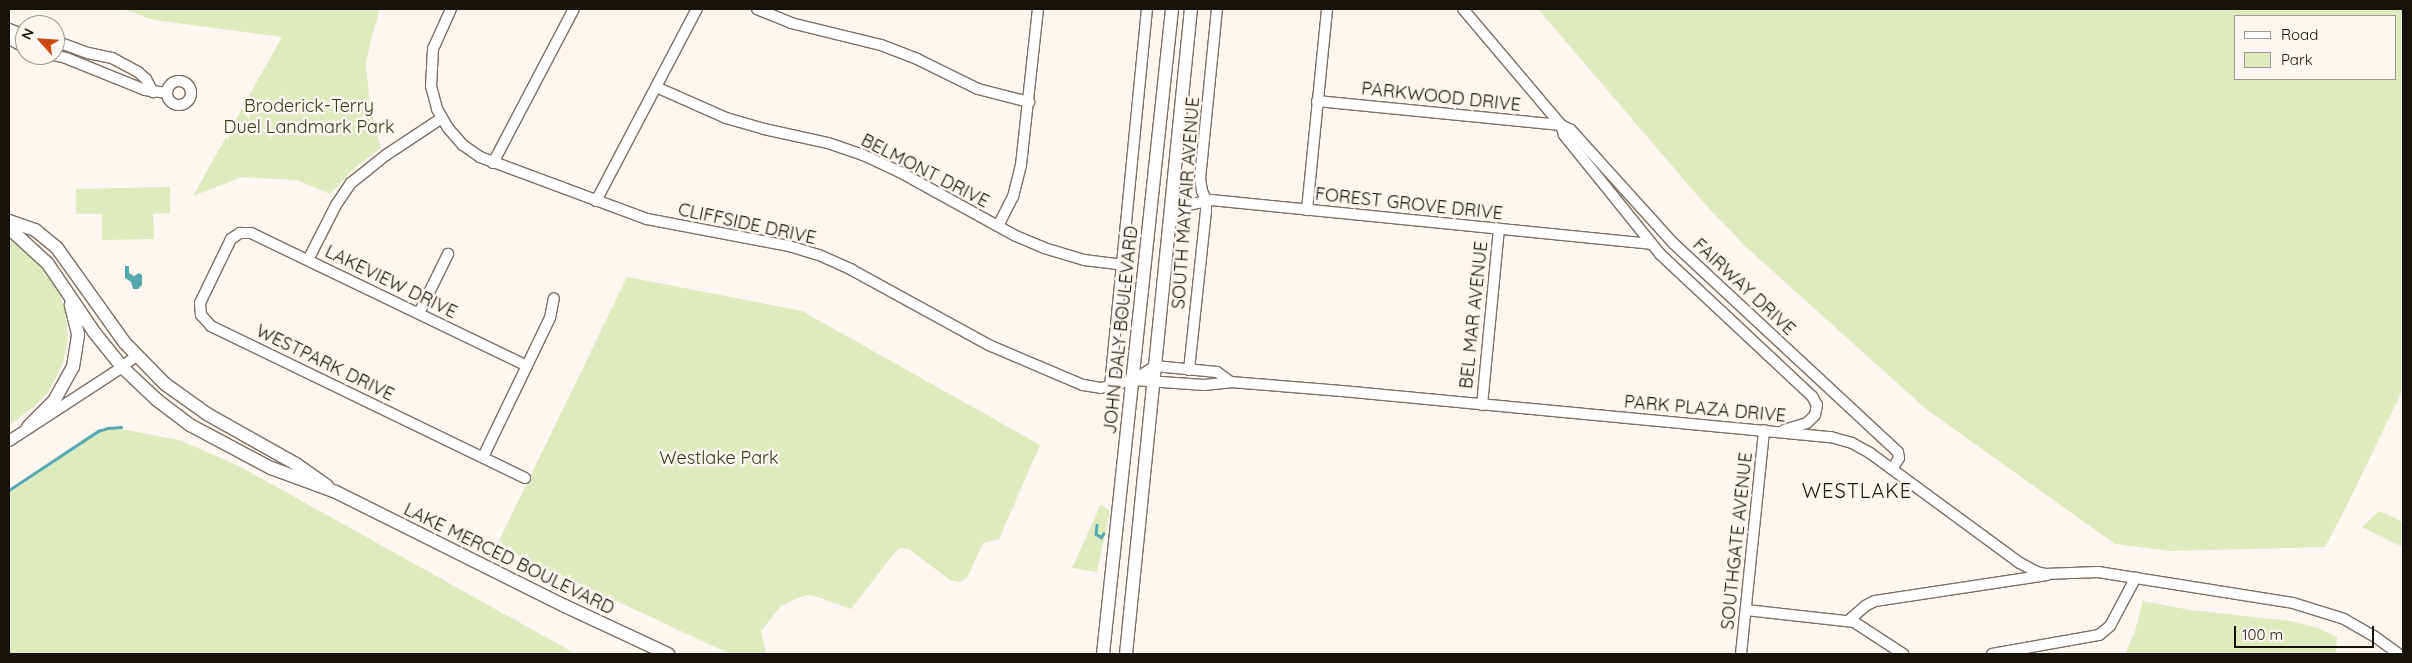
<!DOCTYPE html>
<html>
<head>
<meta charset="utf-8">
<style>
  body { margin:0 }
  #map { position:relative; width:2412px; height:663px; overflow:hidden; background:#fdf6f1; font-family:Quicksand,sans-serif }
  div>[style] { position:absolute }
  .green>* { inset:0; background:#ddebbe }
  .water>* { inset:0; background:#55a9af }
  .stream>* { height:2.5px; margin:-1.25px; padding:0 1.25px; transform-origin:1.25px; border-radius:1.25px; background:#55a9af }
  .roads { filter:drop-shadow(1px 0 #7e6f63) drop-shadow(-1px 0 #7e6f63) drop-shadow(0 1px #7e6f63) drop-shadow(0 -1px #7e6f63) }
  .minor>* { height:10px; margin:-5px; padding:0 5px; transform-origin:5px; border-radius:5px; background:#fff }
  .minor>.ring { margin:-5px; padding:0; box-sizing:content-box; background:none; border:10px solid #fff; border-radius:50% }
  .major>* { height:12px; margin:-6px; padding:0 6px; transform-origin:6px; border-radius:6px; background:#fff }
  span { translate:-50% -50%; white-space:nowrap; text-align:center; line-height:1.15; -webkit-text-stroke:5px #fdf6f1; paint-order:stroke }
  .street-label { font-size:18px; color:#17110c }
  .park-label { font-size:18px; color:#323d11 }
  .quarter-label { font-size:20px; color:#17110c; letter-spacing:1px }
  .frame { position:absolute; inset:0; border:10px solid #17110c; pointer-events:none }
  .legend { position:absolute; left:2234px; top:15px; width:162px; height:65px; box-sizing:border-box; background:#fdf6f1; border:1px solid #a19a95; margin:0; padding:6px 9px; list-style:none; font-size:15px; color:#17110c }
  .legend li { display:flex; align-items:center; gap:10px; height:25px }
  .legend b { width:25px; border:1px solid #a19a95 }
  .north { position:absolute; left:15px; top:15px; width:50px; height:50px; box-sizing:border-box; background:#fdf6f1; border:1px solid #a19a95; border-radius:50%; rotate:296deg; font-size:14px; font-weight:700; line-height:20px; text-align:center; color:#17110c }
  .north::after { content:''; display:block; margin:auto; width:18px; height:22px; background:#cd470c; clip-path:polygon(50% 0,100% 100%,50% 72%,0 100%) }
  .scale { position:absolute; left:2234px; top:626px; width:140px; height:22px; box-sizing:border-box; border:2px solid #17110c; border-top:0; padding-left:6px; font-size:15px; line-height:18px; white-space:nowrap; color:#17110c; -webkit-text-stroke:4px #fdf6f1; paint-order:stroke }
</style>
</head>
<body>
<div id="map">
  <div class="green">
    <i style="clip-path:polygon(122px 9px,380px 9px,370px 43px,366px 64px,370px 107px,381px 148px,358px 165px,330px 194px,297px 180px,242px 177px,193px 196px,282px 37px,154px 20px)"></i>
    <i style="clip-path:polygon(evenodd,1538px 9px,2403px 9px,2403px 389px,2348px 503px,2325px 547px,2170px 551px,2115px 544px,1926px 409px,1744px 245px,1703px 202px,1538px 9px,2236px 16px,2396px 16px,2396px 79px,2236px 79px,2236px 16px)"></i>
    <i style="clip-path:polygon(170px 187px,170px 213px,153px 214px,154px 239px,102px 240px,102px 214px,76px 214px,76px 189px)"></i>
    <i style="clip-path:polygon(9px 237px,37px 258px,59px 291px,65px 310px,68px 338px,63px 363px,49px 391px,34px 407px,9px 425px)"></i>
    <i style="clip-path:polygon(627px 277px,802px 311px,1040px 445px,999px 539px,983px 543px,967px 578px,959px 582px,950px 580px,909px 549px,900px 548px,895px 552px,851px 609px,815px 596px,807px 595px,795px 599px,780px 607px,761px 631px,766px 654px,730px 654px,497px 545px)"></i>
    <i style="clip-path:polygon(121px 429px,179px 440px,239px 466px,576px 654px,9px 654px,9px 493px,99px 433px,108px 429px)"></i>
    <i style="clip-path:polygon(1101px 504px,1110px 511px,1097px 572px,1072px 568px)"></i>
    <i style="clip-path:polygon(2379px 511px,2403px 522px,2403px 547px,2362px 527px)"></i>
    <i style="clip-path:polygon(2143px 601px,2190px 610px,2291px 621px,2318px 628px,2337px 637px,2336px 654px,2125px 654px,2135px 631px)"></i>
  </div>
  <div class="water">
    <i style="clip-path:polygon(125px 266px,129px 266px,129px 273px,134px 276px,139px 273px,142px 275px,142px 285px,138px 289px,133px 289px,131px 282px,125px 278px)"></i>
  </div>
  <div class="stream">
    <i style="left:9px;top:490px;width:107px;rotate:-33.5deg"></i>
    <i style="left:98px;top:431px;width:10px;rotate:-17deg"></i>
    <i style="left:108px;top:428px;width:13px;rotate:-4deg"></i>
    <i style="left:1097px;top:525px;width:9px;rotate:96deg"></i>
    <i style="left:1096px;top:534px;width:6px;rotate:31deg"></i>
    <i style="left:1101px;top:537px;width:4px;rotate:-56deg"></i>
  </div>
  <div class="roads">
    <div class="minor">
      <i style="left:451px;top:9px;width:44px;rotate:114.2deg"></i>
      <i style="left:433px;top:49px;width:37px;rotate:93deg"></i>
      <i style="left:431px;top:86px;width:24px;rotate:75deg"></i>
      <i style="left:437px;top:109px;width:22px;rotate:60deg"></i>
      <i style="left:448px;top:128px;width:23px;rotate:49deg"></i>
      <i style="left:463px;top:145px;width:21px;rotate:35deg"></i>
      <i style="left:480px;top:157px;width:178px;rotate:20.4deg"></i>
      <i style="left:647px;top:219px;width:145px;rotate:10.8deg"></i>
      <i style="left:789px;top:246px;width:31px;rotate:17deg"></i>
      <i style="left:819px;top:255px;width:36px;rotate:24deg"></i>
      <i style="left:852px;top:270px;width:158px;rotate:28.7deg"></i>
      <i style="left:991px;top:346px;width:100px;rotate:23deg"></i>
      <i style="left:1083px;top:385px;width:18px;rotate:9deg"></i>
      <i style="left:1101px;top:388px;width:9px;rotate:-13deg"></i>
      <i style="left:1110px;top:386px;width:24px;rotate:-15deg"></i>
      <i style="left:1133px;top:380px;width:26px;rotate:-32deg"></i>
      <i style="left:1155px;top:366px;width:62px;rotate:5.5deg"></i>
      <i style="left:1217px;top:372px;width:17px;rotate:36deg"></i>
      <i style="left:757px;top:9px;width:37px;rotate:22deg"></i>
      <i style="left:791px;top:23px;width:93px;rotate:13.7deg"></i>
      <i style="left:881px;top:45px;width:39px;rotate:21deg"></i>
      <i style="left:917px;top:59px;width:68px;rotate:26.2deg"></i>
      <i style="left:978px;top:89px;width:53px;rotate:14.3deg"></i>
      <i style="left:1463px;top:9px;width:152px;rotate:49.8deg"></i>
      <i style="left:1561px;top:125px;width:10px;rotate:73deg"></i>
      <i style="left:1564px;top:135px;width:153px;rotate:51.1deg"></i>
      <i style="left:1660px;top:254px;width:208px;rotate:43.1deg"></i>
      <i style="left:1812px;top:396px;width:10px;rotate:61deg"></i>
      <i style="left:1817px;top:405px;width:10px;rotate:101deg"></i>
      <i style="left:1815px;top:415px;width:11px;rotate:135deg"></i>
      <i style="left:1807px;top:423px;width:24px;rotate:163deg"></i>
      <i style="left:9px;top:29px;width:17px;rotate:21deg"></i>
      <i style="left:9px;top:39px;width:18px;rotate:29deg"></i>
      <i style="left:55px;top:41px;width:35px;rotate:20deg"></i>
      <i style="left:88px;top:53px;width:25px;rotate:12deg"></i>
      <i style="left:112px;top:58px;width:30px;rotate:28deg"></i>
      <i style="left:138px;top:72px;width:11px;rotate:41deg"></i>
      <i style="left:146px;top:79px;width:15px;rotate:62deg"></i>
      <i style="left:53px;top:55px;width:13px;rotate:13deg"></i>
      <i style="left:66px;top:58px;width:85px;rotate:22.1deg"></i>
      <i style="left:145px;top:90px;width:22px;rotate:8deg"></i>
      <i class="ring" style="left:167px;top:81px;width:14px;height:14px"></i>
      <i style="left:656px;top:87px;width:77px;rotate:23.9deg"></i>
      <i style="left:726px;top:118px;width:40px;rotate:16deg"></i>
      <i style="left:764px;top:129px;width:66px;rotate:12.3deg"></i>
      <i style="left:828px;top:143px;width:37px;rotate:19deg"></i>
      <i style="left:863px;top:155px;width:41px;rotate:24.7deg"></i>
      <i style="left:900px;top:172px;width:132px;rotate:28.9deg"></i>
      <i style="left:1016px;top:236px;width:30px;rotate:23deg"></i>
      <i style="left:1044px;top:248px;width:42px;rotate:16.7deg"></i>
      <i style="left:1084px;top:260px;width:38px;rotate:7deg"></i>
      <i style="left:1317px;top:101px;width:245px;rotate:5.6deg"></i>
      <i style="left:1561px;top:125px;width:11px;rotate:27deg"></i>
      <i style="left:1571px;top:130px;width:152px;rotate:47.9deg"></i>
      <i style="left:1673px;top:243px;width:307px;rotate:42.9deg"></i>
      <i style="left:1898px;top:452px;width:6px;rotate:81deg"></i>
      <i style="left:1899px;top:458px;width:13px;rotate:122deg"></i>
      <i style="left:493px;top:163px;width:174px;rotate:-62.3deg"></i>
      <i style="left:596px;top:201px;width:217px;rotate:-62.3deg"></i>
      <i style="left:1307px;top:210px;width:202px;rotate:-84.3deg"></i>
      <i style="left:1170px;top:222px;width:25px;rotate:-43deg"></i>
      <i style="left:1188px;top:205px;width:24px;rotate:-12deg"></i>
      <i style="left:1211px;top:200px;width:442px;rotate:5.7deg"></i>
      <i style="left:998px;top:226px;width:33px;rotate:-63deg"></i>
      <i style="left:1013px;top:197px;width:33px;rotate:-76deg"></i>
      <i style="left:1021px;top:165px;width:157px;rotate:-83.8deg"></i>
      <i style="left:308px;top:260px;width:62px;rotate:-63deg"></i>
      <i style="left:336px;top:205px;width:27px;rotate:-56deg"></i>
      <i style="left:351px;top:183px;width:45px;rotate:-38.7deg"></i>
      <i style="left:386px;top:155px;width:67px;rotate:-33.5deg"></i>
      <i style="left:419px;top:313px;width:66px;rotate:-63.8deg"></i>
      <i style="left:1189px;top:370px;width:160px;rotate:-83.9deg"></i>
      <i style="left:1206px;top:211px;width:11px;rotate:-90deg"></i>
      <i style="left:1206px;top:200px;width:10px;rotate:-114deg"></i>
      <i style="left:1202px;top:191px;width:12px;rotate:-99deg"></i>
      <i style="left:1200px;top:179px;width:171px;rotate:-84.3deg"></i>
      <i style="left:1133px;top:380px;width:71px;rotate:4deg"></i>
      <i style="left:1204px;top:385px;width:27px;rotate:-6deg"></i>
      <i style="left:1231px;top:382px;width:111px;rotate:4.6deg"></i>
      <i style="left:1342px;top:391px;width:491px;rotate:5.4deg"></i>
      <i style="left:1831px;top:437px;width:22px;rotate:16deg"></i>
      <i style="left:1852px;top:443px;width:21px;rotate:29deg"></i>
      <i style="left:1870px;top:453px;width:186px;rotate:36.3deg"></i>
      <i style="left:2020px;top:563px;width:19px;rotate:28deg"></i>
      <i style="left:2037px;top:572px;width:8px;rotate:14deg"></i>
      <i style="left:2045px;top:574px;width:53px;rotate:-2.2deg"></i>
      <i style="left:2098px;top:572px;width:197px;rotate:9deg"></i>
      <i style="left:2293px;top:603px;width:53px;rotate:17.4deg"></i>
      <i style="left:2344px;top:619px;width:34px;rotate:30deg"></i>
      <i style="left:2374px;top:636px;width:31px;rotate:36deg"></i>
      <i style="left:1110px;top:386px;width:379px;rotate:-84.4deg"></i>
      <i style="left:1482px;top:405px;width:177px;rotate:-84.5deg"></i>
      <i style="left:9px;top:441px;width:130px;rotate:-33.1deg"></i>
      <i style="left:118px;top:370px;width:23px;rotate:-38deg"></i>
      <i style="left:483px;top:457px;width:154px;rotate:-64.3deg"></i>
      <i style="left:550px;top:318px;width:20px;rotate:-79deg"></i>
      <i style="left:525px;top:478px;width:349px;rotate:-154.2deg"></i>
      <i style="left:211px;top:326px;width:15px;rotate:-132deg"></i>
      <i style="left:201px;top:315px;width:12px;rotate:-95deg"></i>
      <i style="left:200px;top:303px;width:71px;rotate:-64.2deg"></i>
      <i style="left:231px;top:239px;width:11px;rotate:-34deg"></i>
      <i style="left:240px;top:233px;width:11px"></i>
      <i style="left:251px;top:233px;width:306px;rotate:25.7deg"></i>
      <i style="left:1746px;top:610px;width:109px;rotate:6.3deg"></i>
      <i style="left:1854px;top:622px;width:59px;rotate:33.1deg"></i>
      <i style="left:1848px;top:621px;width:23px;rotate:-41deg"></i>
      <i style="left:1865px;top:606px;width:11px;rotate:-27deg"></i>
      <i style="left:1875px;top:601px;width:174px;rotate:-8.6deg"></i>
      <i style="left:1741px;top:654px;width:225px;rotate:-84.1deg"></i>
      <i style="left:1992px;top:654px;width:109px;rotate:-10.1deg"></i>
      <i style="left:2099px;top:635px;width:14px;rotate:-39deg"></i>
      <i style="left:2110px;top:626px;width:55px;rotate:-62deg"></i>
    </div>
    <div class="major">
      <i style="left:9px;top:221px;width:28px;rotate:19deg"></i>
      <i style="left:35px;top:230px;width:28px;rotate:39deg"></i>
      <i style="left:57px;top:248px;width:117px;rotate:54.4deg"></i>
      <i style="left:125px;top:343px;width:57px;rotate:45.7deg"></i>
      <i style="left:165px;top:384px;width:52px;rotate:35.5deg"></i>
      <i style="left:207px;top:414px;width:102px;rotate:29.3deg"></i>
      <i style="left:296px;top:464px;width:38px;rotate:35deg"></i>
      <i style="left:9px;top:228px;width:53px;rotate:42.7deg"></i>
      <i style="left:48px;top:264px;width:82px;rotate:55.9deg"></i>
      <i style="left:94px;top:332px;width:45px;rotate:51.3deg"></i>
      <i style="left:122px;top:367px;width:48px;rotate:43.3deg"></i>
      <i style="left:157px;top:400px;width:41px;rotate:37.1deg"></i>
      <i style="left:190px;top:425px;width:92px;rotate:28deg"></i>
      <i style="left:271px;top:468px;width:69px;rotate:20.3deg"></i>
      <i style="left:336px;top:492px;width:256px;rotate:26.5deg"></i>
      <i style="left:565px;top:606px;width:114px;rotate:25deg"></i>
      <i style="left:28px;top:427px;width:37px;rotate:-45deg"></i>
      <i style="left:54px;top:401px;width:39px;rotate:-61deg"></i>
      <i style="left:73px;top:367px;width:33px;rotate:-81deg"></i>
      <i style="left:78px;top:334px;width:30px;rotate:-104deg"></i>
      <i style="left:1103px;top:654px;width:649px;rotate:-83.89deg"></i>
      <i style="left:1126px;top:654px;width:648px;rotate:-84.25deg"></i>
    </div>
  </div>
  <div class="street-label">
    <span style="left:1441px;top:97px;rotate:6deg">PARKWOOD DRIVE</span>
    <span style="left:925px;top:171px;rotate:27deg">BELMONT DRIVE</span>
    <span style="left:1186px;top:203px;rotate:-86deg">SOUTH MAYFAIR AVENUE</span>
    <span style="left:1409px;top:204px;rotate:6deg">FOREST GROVE DRIVE</span>
    <span style="left:747px;top:224px;rotate:12deg">CLIFFSIDE DRIVE</span>
    <span style="left:391px;top:282px;rotate:26deg">LAKEVIEW DRIVE</span>
    <span style="left:1744px;top:287px;rotate:43deg">FAIRWAY DRIVE</span>
    <span style="left:1474px;top:315px;rotate:-84deg">BEL MAR AVENUE</span>
    <span style="left:1121px;top:330px;rotate:-84deg">JOHN DALY BOULEVARD</span>
    <span style="left:325px;top:363px;rotate:26deg">WESTPARK DRIVE</span>
    <span style="left:1705px;top:409px;rotate:5deg">PARK PLAZA DRIVE</span>
    <span style="left:1737px;top:541px;rotate:-84deg">SOUTHGATE AVENUE</span>
    <span style="left:509px;top:559px;rotate:26deg">LAKE MERCED BOULEVARD</span>
  </div>
  <div class="park-label">
    <span style="left:309px;top:117px">Broderick-Terry<br>Duel Landmark Park</span>
    <span style="left:719px;top:458px">Westlake Park</span>
  </div>
  <div class="quarter-label">
    <span style="left:1857px;top:490px">WESTLAKE</span>
  </div>
  <div class="frame"></div>
  <ul class="legend">
  <li><b style="height:6px;background:#fff"></b>Road</li>
  <li><b style="height:14px;background:#ddebbe"></b>Park</li>
  </ul>
  <div class="north">N</div>
  <div class="scale">100 m</div>
</div>
</body>
</html>
